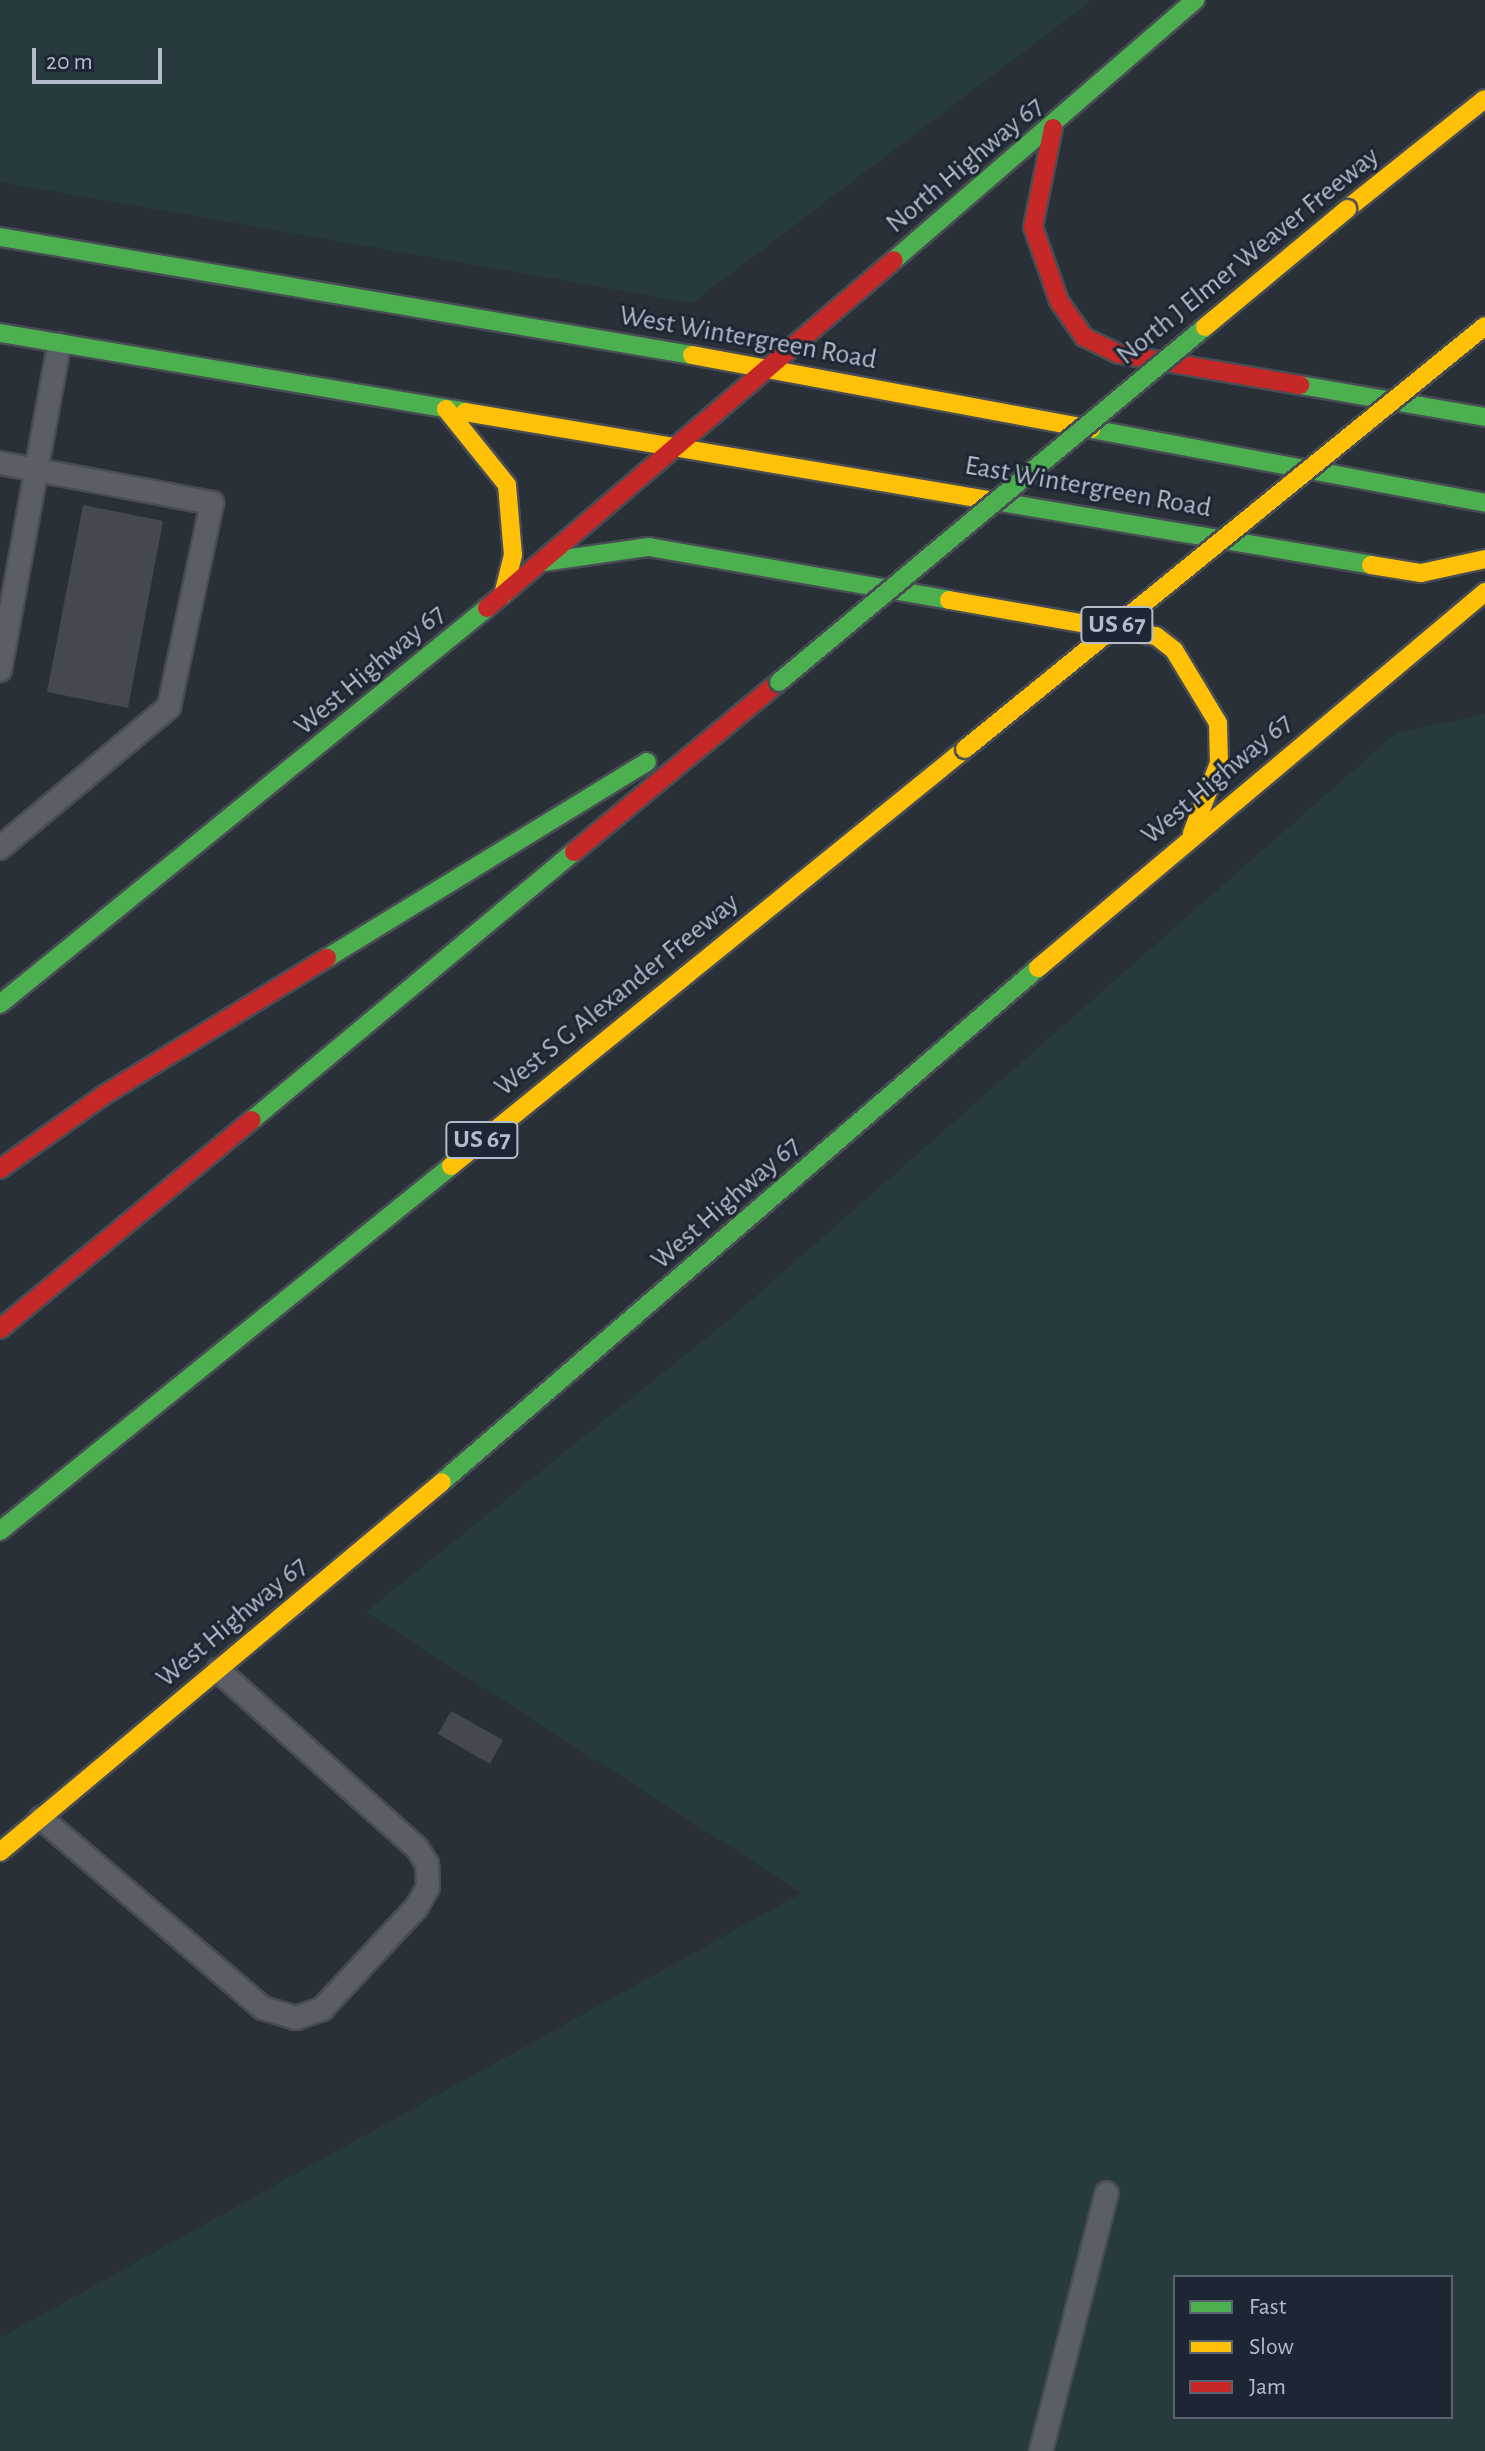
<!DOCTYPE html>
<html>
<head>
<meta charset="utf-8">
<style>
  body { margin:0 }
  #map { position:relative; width:1485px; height:2451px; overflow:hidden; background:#2a3038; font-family:"Alegreya Sans",sans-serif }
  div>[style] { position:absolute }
  .green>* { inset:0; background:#273a3e }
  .building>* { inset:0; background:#444950 }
  .roads { filter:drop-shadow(2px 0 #484c53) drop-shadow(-2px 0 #484c53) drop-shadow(0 2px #484c53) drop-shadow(0 -2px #484c53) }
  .lane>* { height:22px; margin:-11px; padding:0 11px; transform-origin:11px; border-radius:11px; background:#5a5e66 }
  .fast>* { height:18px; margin:-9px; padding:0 9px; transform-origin:9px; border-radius:9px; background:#4caf50 }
  .slow>* { height:18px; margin:-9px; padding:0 9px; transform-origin:9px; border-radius:9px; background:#ffc107 }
  .jam>* { height:18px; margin:-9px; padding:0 9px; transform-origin:9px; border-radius:9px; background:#c62828 }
  .bridges { filter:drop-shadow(2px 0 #474c53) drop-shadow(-2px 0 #474c53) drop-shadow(0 2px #474c53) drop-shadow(0 -2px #474c53) }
  .fast-bridge>* { height:18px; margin:-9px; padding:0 9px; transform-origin:9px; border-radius:9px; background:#4caf50 }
  .slow-bridge>* { height:18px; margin:-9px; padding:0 9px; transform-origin:9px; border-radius:9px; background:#ffc107 }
  span { translate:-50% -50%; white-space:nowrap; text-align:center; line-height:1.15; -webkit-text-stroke:6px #1d2633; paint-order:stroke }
  .shield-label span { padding:2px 6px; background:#1d2633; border:2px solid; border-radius:6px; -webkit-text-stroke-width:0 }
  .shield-label { font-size:26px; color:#b4bcc9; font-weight:700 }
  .street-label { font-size:28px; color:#b4bcc9 }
  .legend { position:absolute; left:1173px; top:2275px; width:280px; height:144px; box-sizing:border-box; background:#1d2633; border:2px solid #59626f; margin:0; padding:10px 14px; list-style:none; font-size:24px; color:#b4bcc9 }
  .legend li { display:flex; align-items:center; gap:16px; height:40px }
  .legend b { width:40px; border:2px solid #59626f }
  .scale { position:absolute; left:32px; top:48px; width:130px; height:36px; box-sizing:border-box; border:4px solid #b4bcc9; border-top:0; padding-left:10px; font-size:24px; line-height:28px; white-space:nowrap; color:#b4bcc9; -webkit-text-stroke:6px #1d2633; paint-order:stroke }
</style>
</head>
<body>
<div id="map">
  <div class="green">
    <i style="clip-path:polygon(0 0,1092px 0,692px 303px,0 182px)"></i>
    <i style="clip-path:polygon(evenodd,1485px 714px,1485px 2451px,0 2451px,0 2338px,802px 1893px,366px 1612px,730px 1319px,1396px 733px,1485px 714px,1175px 2277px,1451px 2277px,1451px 2417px,1175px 2417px,1175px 2277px)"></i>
  </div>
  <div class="building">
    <i style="clip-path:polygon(83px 505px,163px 521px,128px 708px,47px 692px)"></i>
    <i style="clip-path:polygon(451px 1711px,503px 1740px,490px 1764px,438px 1734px)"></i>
  </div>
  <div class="roads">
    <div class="lane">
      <i style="left:0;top:463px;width:216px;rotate:10.7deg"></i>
      <i style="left:212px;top:503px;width:208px;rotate:101.9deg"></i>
      <i style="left:169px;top:707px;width:220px;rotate:140.2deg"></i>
      <i style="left:0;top:670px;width:331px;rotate:-79.7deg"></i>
      <i style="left:41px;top:1818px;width:292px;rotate:40.6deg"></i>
      <i style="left:263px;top:2008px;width:34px;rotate:17deg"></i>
      <i style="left:296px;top:2018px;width:28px;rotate:-19deg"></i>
      <i style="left:322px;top:2009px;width:138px;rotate:-47.1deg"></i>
      <i style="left:416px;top:1908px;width:24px;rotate:-60deg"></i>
      <i style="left:428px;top:1887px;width:23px;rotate:-92deg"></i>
      <i style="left:427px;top:1864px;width:19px;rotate:-122deg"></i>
      <i style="left:417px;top:1848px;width:267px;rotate:-138.2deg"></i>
      <i style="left:1041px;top:2451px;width:266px;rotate:-75.7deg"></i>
    </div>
    <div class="fast">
      <i style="left:0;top:237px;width:702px;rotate:9.68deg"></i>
      <i style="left:894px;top:260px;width:398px;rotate:-40.8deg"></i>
      <i style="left:0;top:333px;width:472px;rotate:9.6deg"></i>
      <i style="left:1300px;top:385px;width:188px;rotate:9.8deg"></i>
      <i style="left:1091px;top:429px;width:401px;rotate:10.6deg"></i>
      <i style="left:988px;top:500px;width:388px;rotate:9.6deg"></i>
      <i style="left:543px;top:562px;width:107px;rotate:-8.1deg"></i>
      <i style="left:649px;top:547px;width:305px;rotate:10deg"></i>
      <i style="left:327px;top:958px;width:375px;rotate:-31.5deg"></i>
      <i style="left:0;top:1004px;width:628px;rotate:-39.12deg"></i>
      <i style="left:252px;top:1120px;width:419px;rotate:-39.8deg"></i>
      <i style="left:442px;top:1482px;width:787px;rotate:-40.78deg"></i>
      <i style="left:0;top:1531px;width:580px;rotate:-38.98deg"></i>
    </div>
    <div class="slow">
      <i style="left:1347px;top:209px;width:176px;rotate:-38.6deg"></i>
      <i style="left:692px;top:355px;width:406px;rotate:10.5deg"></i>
      <i style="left:446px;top:409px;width:97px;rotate:51.2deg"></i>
      <i style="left:507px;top:485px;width:70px;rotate:85.1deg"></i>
      <i style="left:513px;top:555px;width:41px;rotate:104deg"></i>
      <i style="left:465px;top:412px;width:530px;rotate:9.55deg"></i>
      <i style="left:1371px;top:565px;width:51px;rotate:9.1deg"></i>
      <i style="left:1421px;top:573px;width:66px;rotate:-12.3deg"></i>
      <i style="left:949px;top:600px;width:210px;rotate:9.9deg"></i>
      <i style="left:1156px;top:636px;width:23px;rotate:38deg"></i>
      <i style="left:1174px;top:650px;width:85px;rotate:58.9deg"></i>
      <i style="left:1218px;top:723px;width:40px;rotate:88.6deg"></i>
      <i style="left:1219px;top:763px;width:75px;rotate:111.1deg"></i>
      <i style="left:1038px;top:968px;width:584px;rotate:-40.07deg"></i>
      <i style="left:451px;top:1166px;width:662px;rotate:-39.05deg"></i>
      <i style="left:0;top:1852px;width:576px;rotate:-39.93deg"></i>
    </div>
    <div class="jam">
      <i style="left:1053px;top:128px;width:101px;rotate:101.4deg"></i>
      <i style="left:1033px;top:227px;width:78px;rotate:70.6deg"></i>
      <i style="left:1059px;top:301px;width:44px;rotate:55.2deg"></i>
      <i style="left:1084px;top:337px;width:39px;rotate:26deg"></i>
      <i style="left:1119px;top:354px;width:184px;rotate:9.7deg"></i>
      <i style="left:487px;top:608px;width:535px;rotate:-40.53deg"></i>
      <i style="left:574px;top:852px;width:266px;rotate:-39.7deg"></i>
      <i style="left:0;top:1169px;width:128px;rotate:-35.4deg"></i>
      <i style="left:104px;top:1095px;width:262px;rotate:-31.6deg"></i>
      <i style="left:0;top:1329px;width:327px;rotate:-39.7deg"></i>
    </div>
  </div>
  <div class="bridges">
    <div class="fast-bridge">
      <i style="left:779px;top:682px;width:555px;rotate:-39.81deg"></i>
    </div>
    <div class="slow-bridge">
      <i style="left:1205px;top:327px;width:185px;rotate:-39.7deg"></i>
      <i style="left:965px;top:749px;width:670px;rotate:-39.13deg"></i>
    </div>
  </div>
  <div class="shield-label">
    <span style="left:1117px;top:625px">US 67</span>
    <span style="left:482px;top:1140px">US 67</span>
  </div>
  <div class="street-label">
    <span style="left:965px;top:165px;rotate:-40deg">North Highway 67</span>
    <span style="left:1248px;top:256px;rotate:-39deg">North J Elmer Weaver Freeway</span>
    <span style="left:748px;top:338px;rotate:10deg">West Wintergreen Road</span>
    <span style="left:1088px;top:487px;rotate:10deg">East Wintergreen Road</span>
    <span style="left:370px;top:670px;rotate:-40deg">West Highway 67</span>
    <span style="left:1217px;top:779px;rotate:-40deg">West Highway 67</span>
    <span style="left:617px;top:995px;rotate:-39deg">West S G Alexander Freeway</span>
    <span style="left:726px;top:1203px;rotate:-41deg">West Highway 67</span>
    <span style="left:232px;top:1622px;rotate:-40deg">West Highway 67</span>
  </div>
  <ul class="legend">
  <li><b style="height:10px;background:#4caf50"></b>Fast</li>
  <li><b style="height:10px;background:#ffc107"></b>Slow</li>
  <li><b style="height:10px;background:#c62828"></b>Jam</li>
  </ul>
  <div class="scale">20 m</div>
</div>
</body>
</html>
